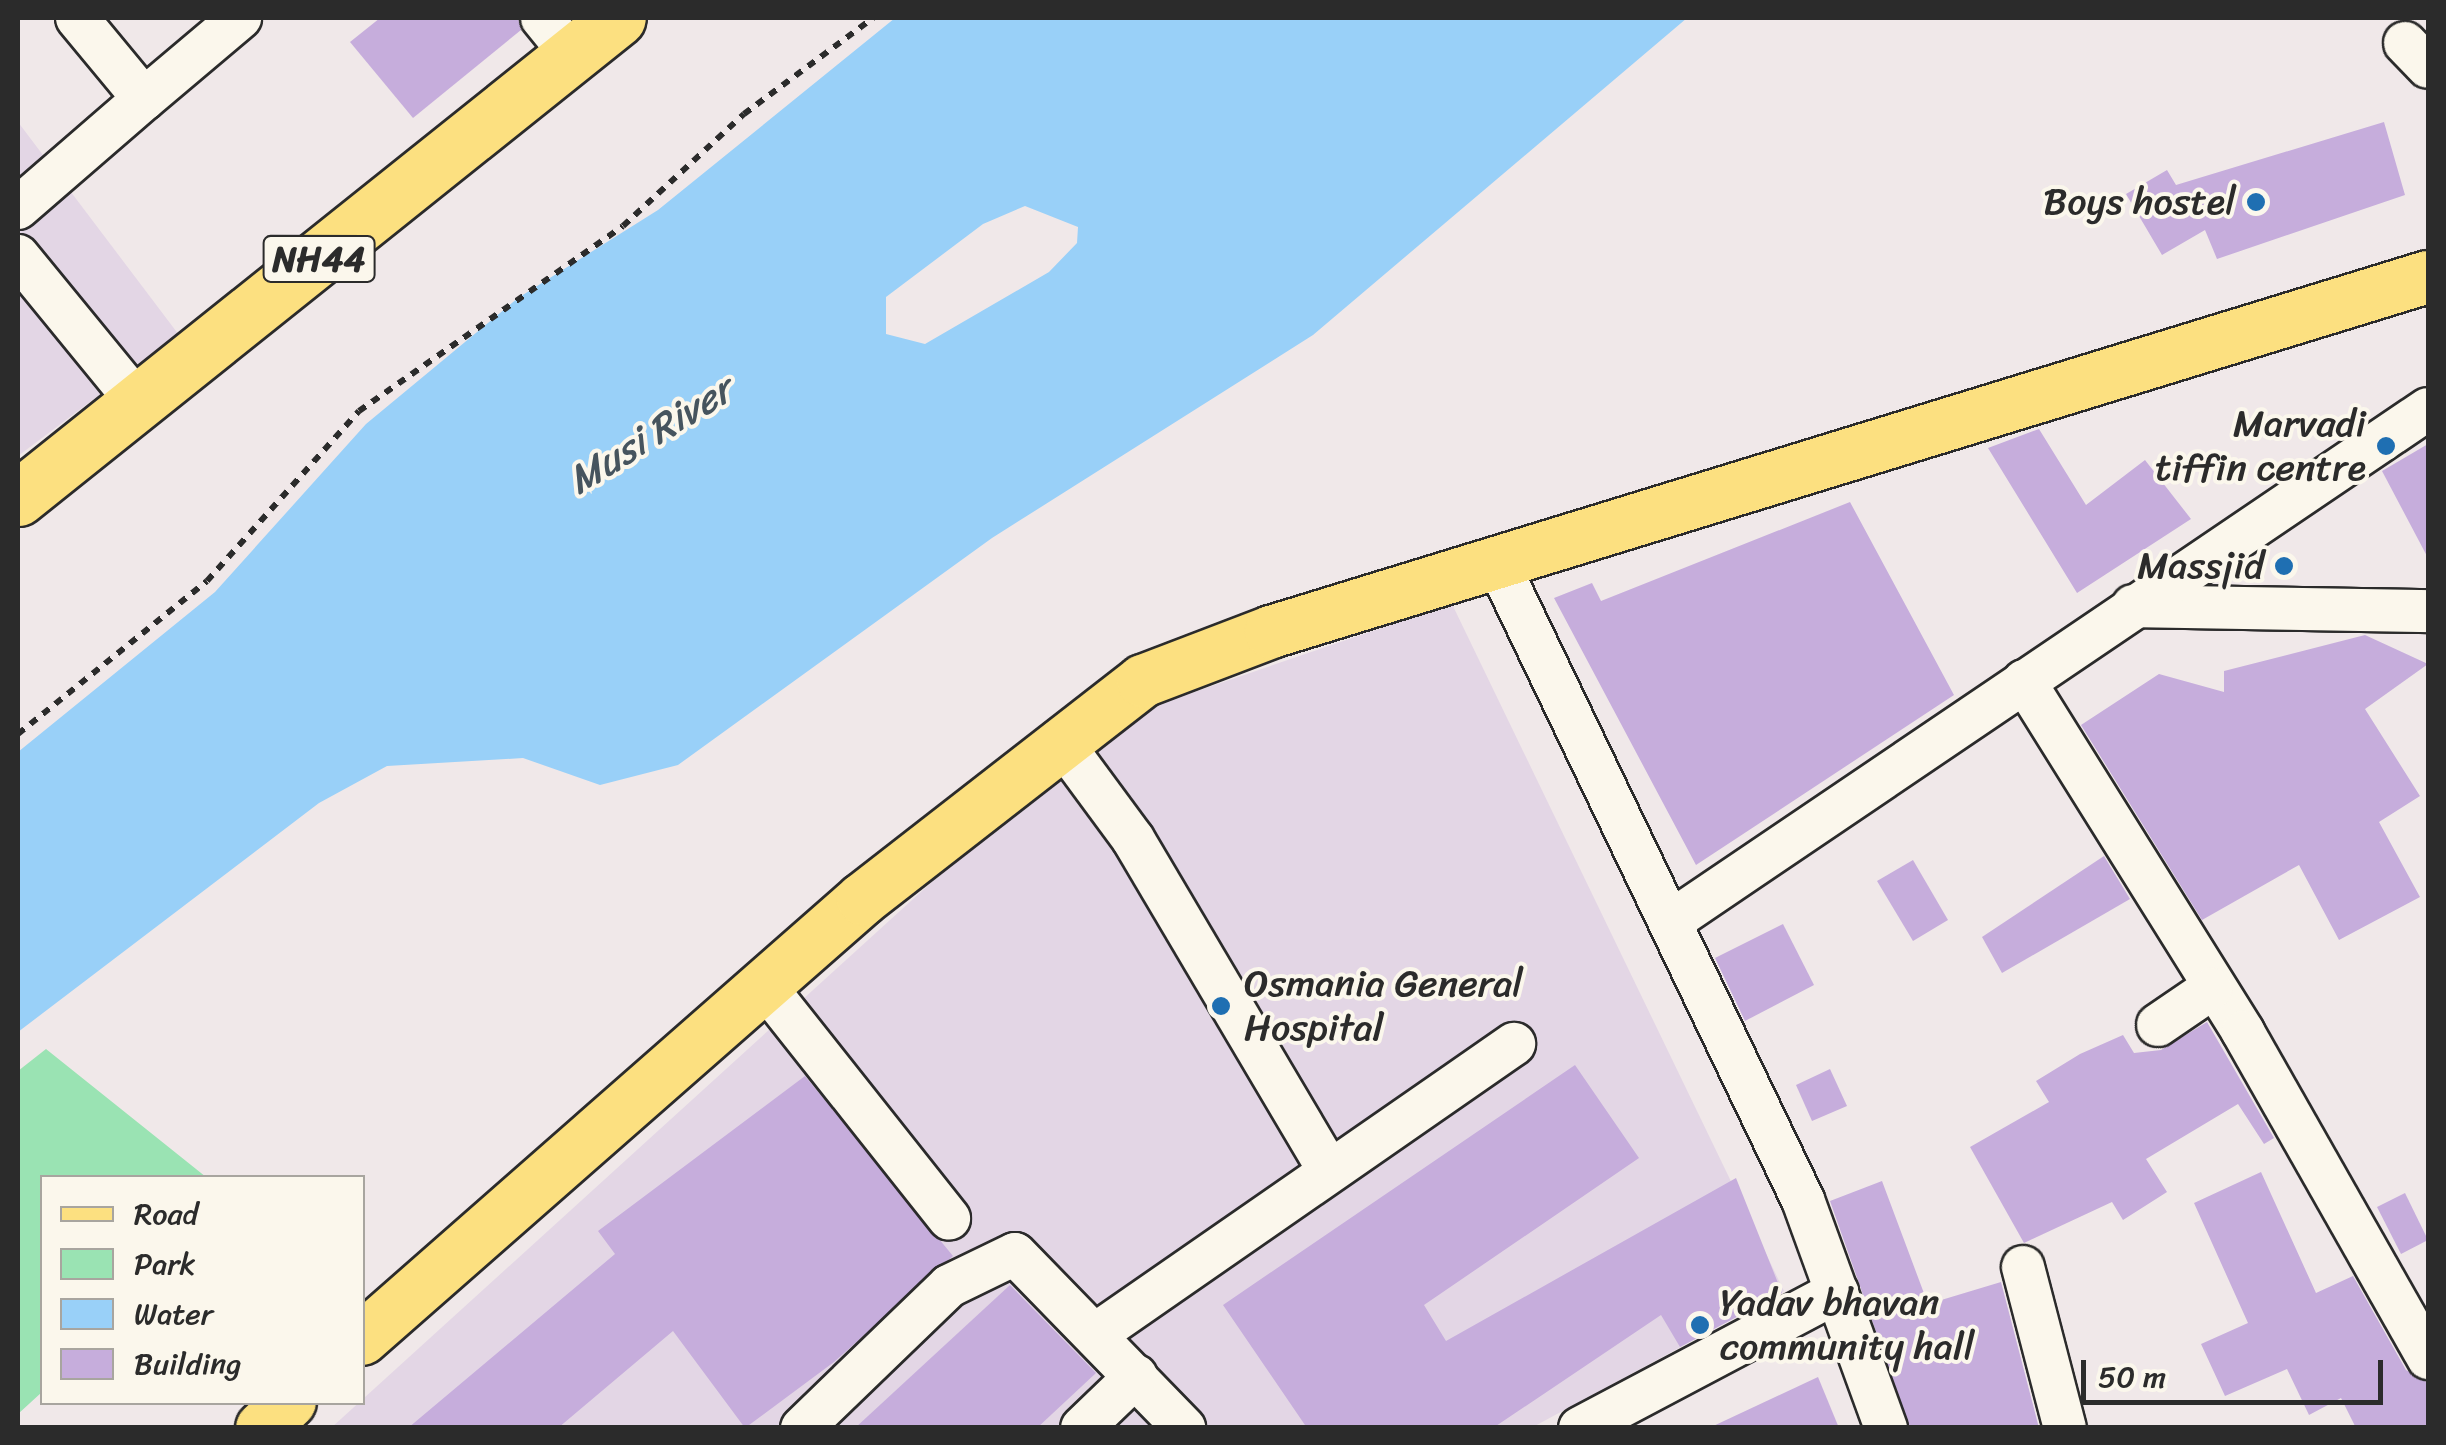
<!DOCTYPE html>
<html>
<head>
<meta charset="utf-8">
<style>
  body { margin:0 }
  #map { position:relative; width:2446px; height:1445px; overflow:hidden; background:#f0e8e9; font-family:Sriracha,sans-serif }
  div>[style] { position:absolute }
  .built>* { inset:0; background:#e3d6e5 }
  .green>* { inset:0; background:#9ae3b3 }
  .water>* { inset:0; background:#99d0f8 }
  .building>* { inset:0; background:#c6addc }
  .path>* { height:6px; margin-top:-3px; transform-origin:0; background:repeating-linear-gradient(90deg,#2b2b2b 0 8px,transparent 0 16px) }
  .roads { filter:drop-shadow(2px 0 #2b2b2b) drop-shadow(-2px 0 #2b2b2b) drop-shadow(0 2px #2b2b2b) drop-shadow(0 -2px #2b2b2b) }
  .minor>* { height:42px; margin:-21px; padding:0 21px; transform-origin:21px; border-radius:21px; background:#fbf7ec }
  .major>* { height:52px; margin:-26px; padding:0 26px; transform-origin:26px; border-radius:26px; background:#fce080 }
  .highway>* { height:55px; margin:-27.5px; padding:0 27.5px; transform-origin:27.5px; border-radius:27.5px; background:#fce080 }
  .dots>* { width:28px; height:28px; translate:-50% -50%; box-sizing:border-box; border:5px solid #fbf7ec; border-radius:50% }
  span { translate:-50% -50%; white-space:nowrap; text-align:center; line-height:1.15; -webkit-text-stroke:8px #fbf7ec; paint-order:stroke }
  .shield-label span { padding:2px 8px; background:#fbf7ec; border:2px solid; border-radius:8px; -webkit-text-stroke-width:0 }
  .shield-label { font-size:35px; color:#2b2b2b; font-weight:700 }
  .poi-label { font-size:38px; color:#2b2b2b }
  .right { translate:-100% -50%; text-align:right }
  .left { translate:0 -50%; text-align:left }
  .water-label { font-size:40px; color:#46545e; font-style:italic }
  .frame { position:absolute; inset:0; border:20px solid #2b2b2b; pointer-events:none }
  .legend { position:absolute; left:40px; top:1175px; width:325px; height:230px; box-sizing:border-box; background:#fbf7ec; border:2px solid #a8a59f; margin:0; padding:12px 18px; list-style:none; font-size:30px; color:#2b2b2b }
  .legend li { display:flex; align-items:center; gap:20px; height:50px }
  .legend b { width:50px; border:2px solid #a8a59f }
  .scale { position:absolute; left:2081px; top:1360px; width:302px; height:45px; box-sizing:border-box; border:5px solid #2b2b2b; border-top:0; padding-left:12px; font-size:30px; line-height:35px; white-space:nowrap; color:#2b2b2b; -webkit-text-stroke:8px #fbf7ec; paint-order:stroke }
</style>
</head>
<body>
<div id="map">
  <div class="built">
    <i style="clip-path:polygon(18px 122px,179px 335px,18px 456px)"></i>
    <i style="clip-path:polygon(1452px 604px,1784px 1291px,1533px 1427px,331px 1428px,1109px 721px)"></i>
  </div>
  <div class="green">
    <i style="clip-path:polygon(46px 1049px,206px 1177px,42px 1178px,42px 1392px,18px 1414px,18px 1071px)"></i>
  </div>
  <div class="water">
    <i style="clip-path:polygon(evenodd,895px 18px,1687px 18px,1313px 335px,992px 538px,678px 765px,600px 785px,523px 758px,387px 766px,319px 803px,18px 1032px,18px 752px,215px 592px,366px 424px,518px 298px,658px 210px,895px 18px,1025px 206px,1078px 227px,1077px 243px,1049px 272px,925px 344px,886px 334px,886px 297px,983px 224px,1025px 206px)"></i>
  </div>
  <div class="building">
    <i style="clip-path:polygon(380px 18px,518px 18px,521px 30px,413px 118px,350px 42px)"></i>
    <i style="clip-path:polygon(2384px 122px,2405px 195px,2217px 259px,2205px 230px,2162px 255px,2126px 194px,2167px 170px,2176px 185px)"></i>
    <i style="clip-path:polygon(2039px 429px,2086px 505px,2145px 460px,2191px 519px,2077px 593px,1988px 448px)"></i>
    <i style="clip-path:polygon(2428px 444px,2428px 558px,2382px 471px)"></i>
    <i style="clip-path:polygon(1850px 502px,1954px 695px,1696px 865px,1554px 598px,1592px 583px,1601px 601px)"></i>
    <i style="clip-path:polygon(2365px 635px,2428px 664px,2365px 709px,2420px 796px,2379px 822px,2420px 897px,2339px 940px,2299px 865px,2202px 920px,2081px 725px,2159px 674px,2224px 692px,2224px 671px)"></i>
    <i style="clip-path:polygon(2104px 856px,2130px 899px,2002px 973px,1982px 937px)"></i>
    <i style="clip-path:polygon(1913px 860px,1948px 920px,1913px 941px,1877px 881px)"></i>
    <i style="clip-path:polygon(1783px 924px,1814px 985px,1745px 1021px,1715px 958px)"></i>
    <i style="clip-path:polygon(2207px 1022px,2274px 1138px,2264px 1144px,2238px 1104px,2146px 1159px,2167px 1192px,2123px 1220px,2112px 1202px,2024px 1243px,1970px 1147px,2049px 1102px,2036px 1081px,2080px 1054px,2123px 1035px,2134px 1053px,2161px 1050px)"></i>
    <i style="clip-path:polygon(1575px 1065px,1639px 1158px,1424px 1305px,1446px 1341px,1736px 1178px,1782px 1293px,1680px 1347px,1661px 1315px,1493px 1428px,1307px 1428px,1223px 1305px)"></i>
    <i style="clip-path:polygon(1830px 1069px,1847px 1106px,1812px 1121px,1796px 1085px)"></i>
    <i style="clip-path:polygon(805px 1076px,953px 1256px,834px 1362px,745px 1428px,673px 1331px,558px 1428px,408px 1428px,615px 1254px,598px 1231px)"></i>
    <i style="clip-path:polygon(2261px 1172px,2316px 1293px,2353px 1276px,2406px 1370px,2428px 1383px,2428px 1428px,2356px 1428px,2341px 1398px,2309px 1415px,2287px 1369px,2225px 1396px,2201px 1344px,2248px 1323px,2194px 1203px)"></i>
    <i style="clip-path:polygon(1882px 1181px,1928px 1304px,2001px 1282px,2039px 1428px,1910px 1428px,1830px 1201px)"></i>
    <i style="clip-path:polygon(2405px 1193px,2428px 1240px,2401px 1254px,2377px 1207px)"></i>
    <i style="clip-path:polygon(1010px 1285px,1096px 1373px,1037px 1428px,855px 1428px)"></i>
    <i style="clip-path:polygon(1818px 1377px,1839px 1428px,1709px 1428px)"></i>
  </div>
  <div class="path">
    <i style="left:18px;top:734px;width:243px;rotate:-39deg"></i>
    <i style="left:207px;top:581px;width:228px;rotate:-48.2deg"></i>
    <i style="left:359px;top:411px;width:322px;rotate:-35deg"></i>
    <i style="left:623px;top:226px;width:165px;rotate:-42.8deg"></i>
    <i style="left:744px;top:114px;width:161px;rotate:-36.7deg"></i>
  </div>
  <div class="roads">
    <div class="minor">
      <i style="left:77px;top:18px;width:105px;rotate:50.4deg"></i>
      <i style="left:144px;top:99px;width:126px;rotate:-40.2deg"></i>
      <i style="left:542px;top:18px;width:48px;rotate:51deg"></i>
      <i style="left:2405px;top:43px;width:33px;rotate:46deg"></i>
      <i style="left:18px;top:208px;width:167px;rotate:-40.9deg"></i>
      <i style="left:18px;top:256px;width:193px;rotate:50.7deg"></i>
      <i style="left:1497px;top:562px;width:708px;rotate:64.38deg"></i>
      <i style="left:1803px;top:1200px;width:243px;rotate:70deg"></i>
      <i style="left:2133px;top:606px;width:295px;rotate:1deg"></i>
      <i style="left:2024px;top:681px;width:414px;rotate:58deg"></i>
      <i style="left:2243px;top:1032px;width:375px;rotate:60.4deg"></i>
      <i style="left:1060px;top:740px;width:123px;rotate:53.6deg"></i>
      <i style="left:1133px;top:839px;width:385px;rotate:59.4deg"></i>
      <i style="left:1670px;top:922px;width:915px;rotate:-34.09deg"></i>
      <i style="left:764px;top:985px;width:298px;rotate:51.6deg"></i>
      <i style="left:2158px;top:1025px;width:64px;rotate:-34.2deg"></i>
      <i style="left:2023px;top:1267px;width:166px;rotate:75.4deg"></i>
      <i style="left:1096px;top:1334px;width:509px;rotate:-34.75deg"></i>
      <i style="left:802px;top:1428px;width:204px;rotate:-44deg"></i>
      <i style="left:949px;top:1286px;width:73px;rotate:-25.9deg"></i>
      <i style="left:1015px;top:1254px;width:243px;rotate:45.8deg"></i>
      <i style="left:1082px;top:1428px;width:75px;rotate:-43.9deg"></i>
      <i style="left:1580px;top:1428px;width:291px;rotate:-27.9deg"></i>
    </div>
    <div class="major">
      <i style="left:362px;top:1339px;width:667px;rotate:-41.29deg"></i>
      <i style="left:863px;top:899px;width:355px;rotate:-37.9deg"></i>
      <i style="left:1143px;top:681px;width:137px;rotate:-20.9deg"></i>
      <i style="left:1271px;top:632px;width:1210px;rotate:-17.06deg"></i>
      <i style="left:262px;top:1428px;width:38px;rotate:-43deg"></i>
    </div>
    <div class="highway">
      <i style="left:18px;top:498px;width:768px;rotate:-38.66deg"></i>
    </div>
  </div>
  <div class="dots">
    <i style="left:2256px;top:202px;background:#1f6fb2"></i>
    <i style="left:2386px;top:446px;background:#1f6fb2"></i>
    <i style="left:2284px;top:566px;background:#1f6fb2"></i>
    <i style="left:1221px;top:1006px;background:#1f6fb2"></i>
    <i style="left:1700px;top:1325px;background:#1f6fb2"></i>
  </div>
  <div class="shield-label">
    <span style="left:319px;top:259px">NH44</span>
  </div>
  <div class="poi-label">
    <span class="right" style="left:2236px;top:202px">Boys hostel</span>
    <span class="right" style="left:2366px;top:446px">Marvadi<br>tiffin centre</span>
    <span class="right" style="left:2264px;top:566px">Massjid</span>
    <span class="left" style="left:1244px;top:1006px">Osmania General<br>Hospital</span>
    <span class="left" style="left:1720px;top:1325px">Yadav bhavan<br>community hall</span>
  </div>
  <div class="water-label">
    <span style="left:650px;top:435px;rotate:-32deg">Musi River</span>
  </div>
  <div class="frame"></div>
  <ul class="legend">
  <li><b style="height:12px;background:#fce080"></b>Road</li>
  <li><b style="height:28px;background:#9ae3b3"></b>Park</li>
  <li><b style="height:28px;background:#99d0f8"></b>Water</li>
  <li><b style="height:28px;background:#c6addc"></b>Building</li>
  </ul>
  <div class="scale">50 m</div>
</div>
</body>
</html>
